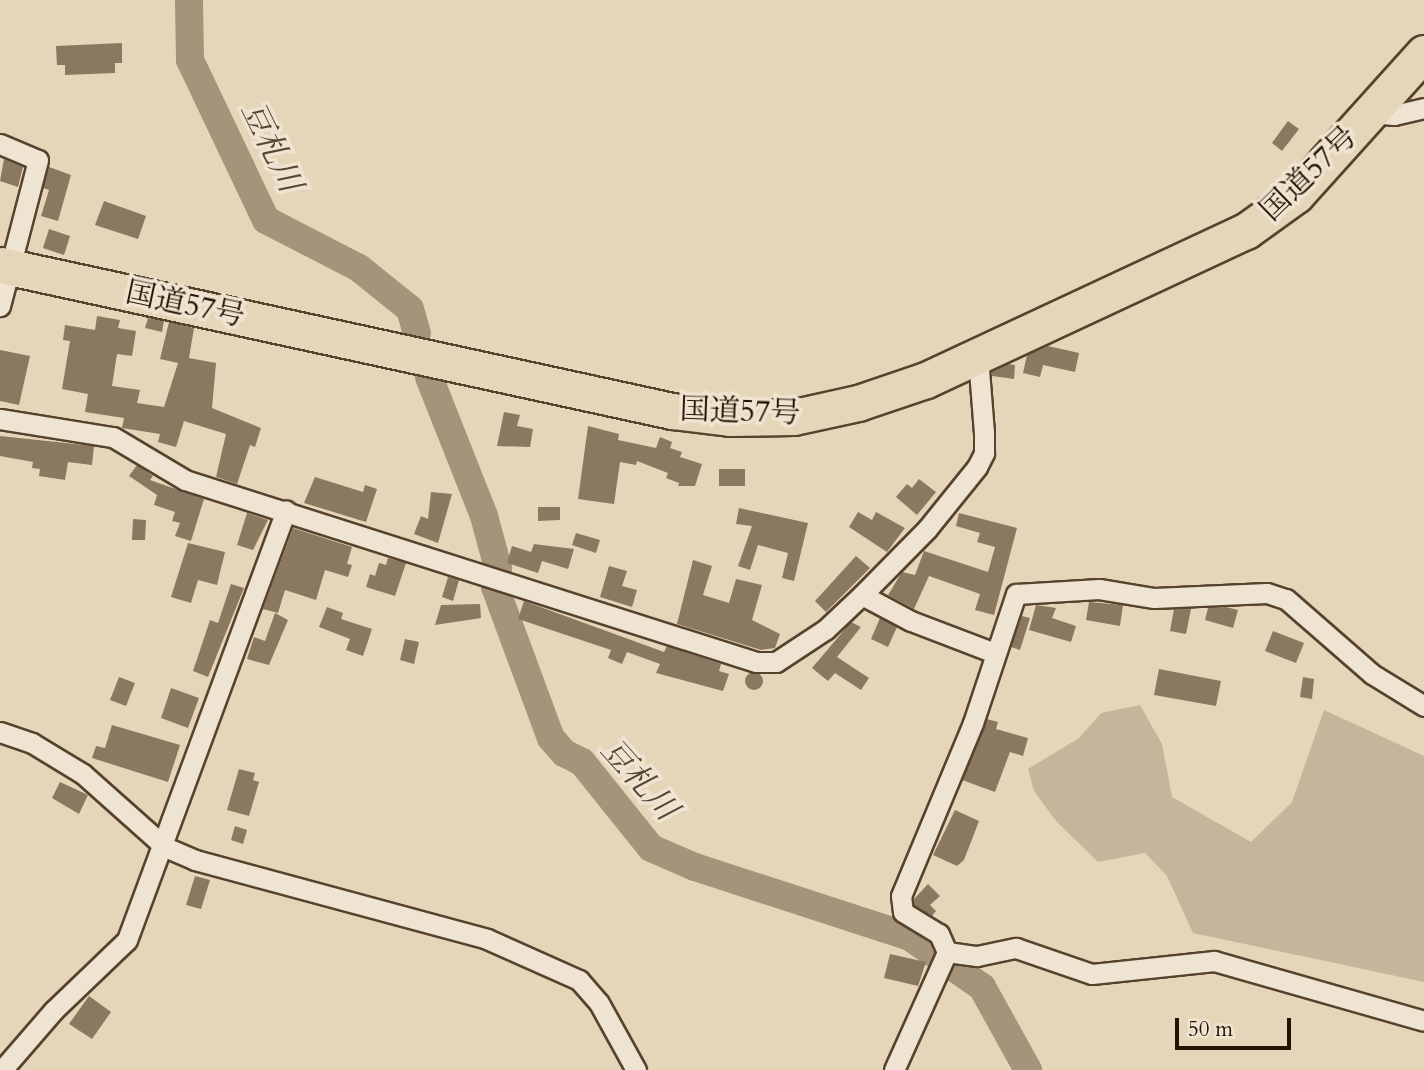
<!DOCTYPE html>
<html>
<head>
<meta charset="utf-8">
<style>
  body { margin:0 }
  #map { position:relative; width:1424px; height:1070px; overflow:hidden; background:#e6d6b9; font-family:Cardo,"Noto Serif JP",serif }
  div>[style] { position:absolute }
  .green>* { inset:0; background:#c5b59a }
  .river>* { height:28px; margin:-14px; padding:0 14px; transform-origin:14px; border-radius:14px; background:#a5937a }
  .building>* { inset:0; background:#8a7860 }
  .round { border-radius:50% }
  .roads { filter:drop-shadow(2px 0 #56432e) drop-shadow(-2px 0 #56432e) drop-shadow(0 2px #56432e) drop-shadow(0 -2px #56432e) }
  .street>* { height:19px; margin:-9.5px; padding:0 9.5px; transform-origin:9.5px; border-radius:9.5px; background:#efe4d2 }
  .highway>* { height:35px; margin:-17.5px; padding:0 17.5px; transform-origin:17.5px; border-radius:17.5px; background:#e6d6b9 }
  span { translate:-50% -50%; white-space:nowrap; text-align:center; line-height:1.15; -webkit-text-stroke:7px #efe4d2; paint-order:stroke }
  .street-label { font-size:30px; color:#261200 }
  .water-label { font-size:32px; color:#594631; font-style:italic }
  .scale { position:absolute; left:1175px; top:1018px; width:116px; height:32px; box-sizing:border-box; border:4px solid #261200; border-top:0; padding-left:9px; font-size:21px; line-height:24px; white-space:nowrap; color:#261200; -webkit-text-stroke:5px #efe4d2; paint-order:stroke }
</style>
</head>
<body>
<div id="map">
  <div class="green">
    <i style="clip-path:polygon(1140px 705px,1162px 744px,1172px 797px,1251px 842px,1292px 802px,1324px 710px,1424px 756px,1424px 982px,1193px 933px,1167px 876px,1145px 853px,1098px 862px,1056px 821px,1034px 791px,1028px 769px,1079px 738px,1101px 713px)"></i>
  </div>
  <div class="river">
    <i style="left:189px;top:0;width:60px;rotate:89deg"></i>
    <i style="left:190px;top:60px;width:177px;rotate:64.6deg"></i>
    <i style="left:266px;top:220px;width:105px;rotate:27.3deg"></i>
    <i style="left:359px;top:268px;width:65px;rotate:38.8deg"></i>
    <i style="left:410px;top:309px;width:25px;rotate:74deg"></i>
    <i style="left:429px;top:377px;width:149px;rotate:68.4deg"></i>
    <i style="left:484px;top:516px;width:54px;rotate:74.9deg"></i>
    <i style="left:498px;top:568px;width:19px;rotate:99deg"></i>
    <i style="left:495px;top:587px;width:161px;rotate:69.7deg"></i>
    <i style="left:551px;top:738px;width:20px;rotate:49deg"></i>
    <i style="left:564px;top:753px;width:20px;rotate:27deg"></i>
    <i style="left:582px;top:762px;width:110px;rotate:51.3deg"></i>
    <i style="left:651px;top:848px;width:48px;rotate:23.4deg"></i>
    <i style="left:695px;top:867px;width:226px;rotate:18deg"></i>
    <i style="left:910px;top:937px;width:88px;rotate:34.8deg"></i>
    <i style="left:982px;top:987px;width:95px;rotate:61deg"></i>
  </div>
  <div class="building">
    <i style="clip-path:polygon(122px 43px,122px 63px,115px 63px,115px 73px,65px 75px,65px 65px,57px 65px,56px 46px)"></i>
    <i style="clip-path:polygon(1288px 121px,1299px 129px,1282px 151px,1272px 143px)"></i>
    <i style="clip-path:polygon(4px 159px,23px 167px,18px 187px,0 181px)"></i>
    <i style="clip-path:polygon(49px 167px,71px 175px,58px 221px,41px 216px,49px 190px,43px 188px)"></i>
    <i style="clip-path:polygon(104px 201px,146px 216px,138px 239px,95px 225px)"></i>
    <i style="clip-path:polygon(49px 229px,70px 236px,64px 255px,43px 248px)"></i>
    <i style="clip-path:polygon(97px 316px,120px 320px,118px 328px,136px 331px,132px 356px,117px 354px,112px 386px,140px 390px,137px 403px,164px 407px,178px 363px,160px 359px,169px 322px,194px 328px,189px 358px,216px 363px,212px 408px,261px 428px,255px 447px,250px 445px,237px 484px,216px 477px,226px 434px,184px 421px,176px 447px,158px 442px,160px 434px,122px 428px,124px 418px,85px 412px,88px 394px,62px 389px,70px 341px,63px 340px,65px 325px,95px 330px)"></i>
    <i style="clip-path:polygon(148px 318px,164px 321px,162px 332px,145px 328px)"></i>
    <i style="clip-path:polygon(1048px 346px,1079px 353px,1075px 372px,1043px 365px,1040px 377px,1023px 373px,1027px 355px)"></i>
    <i style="clip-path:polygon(0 350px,30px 356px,19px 405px,0 401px)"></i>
    <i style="clip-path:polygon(1008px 364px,1015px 365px,1014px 379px,992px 376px,992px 372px)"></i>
    <i style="clip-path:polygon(504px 412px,520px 415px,517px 426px,533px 429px,530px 447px,497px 446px)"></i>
    <i style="clip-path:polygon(588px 426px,619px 434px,618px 440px,656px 448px,660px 437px,672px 442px,670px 448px,682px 452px,680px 457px,702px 464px,695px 486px,678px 486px,679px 483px,666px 478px,668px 473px,637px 461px,636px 465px,620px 462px,614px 504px,578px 499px)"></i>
    <i style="clip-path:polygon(0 436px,94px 446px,92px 465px,68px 462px,65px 480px,39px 476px,40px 469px,32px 468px,33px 462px,0 456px)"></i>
    <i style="clip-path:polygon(137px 465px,153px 476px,150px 480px,204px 499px,191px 541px,175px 536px,180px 523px,172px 521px,175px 512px,154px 505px,157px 495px,129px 476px)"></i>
    <i style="clip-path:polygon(719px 469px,745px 469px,745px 486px,719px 486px)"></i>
    <i style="clip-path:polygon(315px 477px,363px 492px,365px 485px,377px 489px,366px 522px,304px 503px)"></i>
    <i style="clip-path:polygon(919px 479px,936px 492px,917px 515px,896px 497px,907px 484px,912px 488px)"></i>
    <i style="clip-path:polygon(431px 492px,452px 494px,438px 543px,414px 534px,421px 516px,428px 519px)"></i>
    <i style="clip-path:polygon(538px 507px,560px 507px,560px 520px,538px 521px)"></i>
    <i style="clip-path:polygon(739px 508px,808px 523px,794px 581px,782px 578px,788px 553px,758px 545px,750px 570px,738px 566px,752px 526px,736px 524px)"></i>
    <i style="clip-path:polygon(858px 512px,872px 520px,876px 512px,905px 528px,887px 552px,849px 527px)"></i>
    <i style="clip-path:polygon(247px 513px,268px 520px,253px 550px,237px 545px)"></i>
    <i style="clip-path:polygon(959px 513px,1017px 528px,994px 615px,975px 610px,980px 594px,929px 576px,914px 609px,888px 595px,902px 572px,915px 575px,924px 551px,988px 572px,995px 547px,977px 542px,980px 533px,956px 526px)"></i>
    <i style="clip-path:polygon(133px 519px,146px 520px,145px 540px,132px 540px)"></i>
    <i style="clip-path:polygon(293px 528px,352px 547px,347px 564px,352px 565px,348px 577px,325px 570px,316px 600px,285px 590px,278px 613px,263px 609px)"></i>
    <i style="clip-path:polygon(576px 533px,600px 540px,596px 553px,572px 545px)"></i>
    <i style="clip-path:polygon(188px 543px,225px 552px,217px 585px,198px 580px,191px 603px,171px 597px)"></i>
    <i style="clip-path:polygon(534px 544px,574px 549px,568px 569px,542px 561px,538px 573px,507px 563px,512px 546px,531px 552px)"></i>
    <i style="clip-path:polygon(856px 556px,870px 568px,826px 612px,815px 601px)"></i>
    <i style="clip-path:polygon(388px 558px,406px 563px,395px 596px,366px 587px,370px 574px,375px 576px,379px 563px,386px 565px)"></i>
    <i style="clip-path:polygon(693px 560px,712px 566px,703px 595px,729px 603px,736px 579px,762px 585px,752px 620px,780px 634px,775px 648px,761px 650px,677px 624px)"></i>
    <i style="clip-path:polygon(609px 566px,627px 571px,622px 586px,637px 590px,632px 607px,600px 597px)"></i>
    <i style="clip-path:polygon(448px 577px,459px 580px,453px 601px,442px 597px)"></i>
    <i style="clip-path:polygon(231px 584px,244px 588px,208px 677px,193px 671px,210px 620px,218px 623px)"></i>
    <i style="clip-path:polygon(524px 601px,664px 652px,667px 646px,721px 664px,719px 671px,729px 674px,723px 691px,656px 673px,660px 664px,627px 652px,622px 664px,608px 658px,611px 650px,518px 619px)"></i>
    <i style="clip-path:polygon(1089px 602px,1123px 605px,1120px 626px,1086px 620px)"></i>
    <i style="clip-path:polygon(480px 604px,481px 618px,435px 625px,441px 605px)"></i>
    <i style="clip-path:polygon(1036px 605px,1056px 608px,1052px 618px,1076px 626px,1071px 642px,1029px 630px)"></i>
    <i style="clip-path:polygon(327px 607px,343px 613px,341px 619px,372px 629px,363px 656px,346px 650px,350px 639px,319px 627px)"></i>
    <i style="clip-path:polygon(1226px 607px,1238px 610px,1233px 628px,1205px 620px,1208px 608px)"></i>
    <i style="clip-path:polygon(1174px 609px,1191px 609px,1186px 634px,1170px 631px)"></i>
    <i style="clip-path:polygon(275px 613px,288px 620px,269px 665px,247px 659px,254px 637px,265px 641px)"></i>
    <i style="clip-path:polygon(1022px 616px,1030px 618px,1020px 650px,1011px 647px)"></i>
    <i style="clip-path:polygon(880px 618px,897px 627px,888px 647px,871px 639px)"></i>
    <i style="clip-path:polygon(851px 622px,861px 627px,837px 657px,869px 678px,861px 690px,835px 673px,828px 681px,812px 668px)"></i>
    <i style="clip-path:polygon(1273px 631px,1304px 643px,1296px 663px,1265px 651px)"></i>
    <i style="clip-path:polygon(405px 639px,419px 642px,414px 664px,400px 660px)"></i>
    <i style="clip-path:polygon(1159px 669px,1221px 681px,1216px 706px,1154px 695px)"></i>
    <i class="round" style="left:745px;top:672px;width:18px;height:18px"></i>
    <i style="clip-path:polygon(119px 677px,135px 683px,126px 706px,110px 700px)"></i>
    <i style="clip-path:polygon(1303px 677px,1314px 679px,1312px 699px,1300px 697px)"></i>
    <i style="clip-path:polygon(171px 688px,199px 698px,188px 728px,161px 718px)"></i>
    <i style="clip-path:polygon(987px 719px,998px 722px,996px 729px,1028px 738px,1023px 756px,1010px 752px,995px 792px,962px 780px)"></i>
    <i style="clip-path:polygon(112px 725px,180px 745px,168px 782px,92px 758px,96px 746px,105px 748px)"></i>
    <i style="clip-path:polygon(239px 769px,255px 773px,253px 780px,259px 782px,249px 816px,227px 810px)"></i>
    <i style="clip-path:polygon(60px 782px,88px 795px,79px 814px,52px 798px)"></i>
    <i style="clip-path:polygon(955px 810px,979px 821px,964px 860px,957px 866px,933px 855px)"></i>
    <i style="clip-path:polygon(235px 826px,247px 830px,243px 844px,231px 840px)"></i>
    <i style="clip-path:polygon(195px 876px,210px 880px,201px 909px,186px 905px)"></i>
    <i style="clip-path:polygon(928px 884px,940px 896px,930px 905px,936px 911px,932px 916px,914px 905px,914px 899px)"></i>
    <i style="clip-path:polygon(890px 954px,926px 962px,918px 986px,884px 978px)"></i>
    <i style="clip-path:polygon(89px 996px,111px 1012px,92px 1039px,69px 1024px)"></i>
  </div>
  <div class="roads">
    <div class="street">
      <i style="left:1372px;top:113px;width:22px;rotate:5deg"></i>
      <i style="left:1394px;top:115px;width:31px;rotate:-13deg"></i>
      <i style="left:0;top:144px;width:41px;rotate:22.8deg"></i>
      <i style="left:38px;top:160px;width:151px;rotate:104.6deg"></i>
      <i style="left:0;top:419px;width:114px;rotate:9.1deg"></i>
      <i style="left:113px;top:437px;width:84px;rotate:30.8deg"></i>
      <i style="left:185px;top:480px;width:599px;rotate:17.68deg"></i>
      <i style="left:756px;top:662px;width:20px"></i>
      <i style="left:776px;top:662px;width:60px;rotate:-33.4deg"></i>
      <i style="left:826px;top:629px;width:50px;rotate:-43.4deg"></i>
      <i style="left:862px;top:595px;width:93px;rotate:-45.4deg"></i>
      <i style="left:927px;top:529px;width:80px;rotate:-51.1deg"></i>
      <i style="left:977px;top:467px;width:16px;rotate:-63deg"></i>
      <i style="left:984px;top:453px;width:20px;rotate:-90deg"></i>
      <i style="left:984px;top:433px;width:77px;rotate:-94.5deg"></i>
      <i style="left:862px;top:595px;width:55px;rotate:28deg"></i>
      <i style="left:911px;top:621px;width:90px;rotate:20.9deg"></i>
      <i style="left:0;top:732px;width:34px;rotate:19deg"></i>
      <i style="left:32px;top:743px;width:60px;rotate:31.3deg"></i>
      <i style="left:83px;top:774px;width:110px;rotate:41.7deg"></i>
      <i style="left:165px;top:847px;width:33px;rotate:23deg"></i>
      <i style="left:195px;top:860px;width:302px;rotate:15.1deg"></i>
      <i style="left:487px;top:939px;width:101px;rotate:24deg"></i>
      <i style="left:579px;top:980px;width:30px;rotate:49deg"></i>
      <i style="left:599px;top:1003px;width:77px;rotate:61.1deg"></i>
      <i style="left:947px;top:952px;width:30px;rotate:8deg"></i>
      <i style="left:977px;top:956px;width:40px;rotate:-12deg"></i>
      <i style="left:1016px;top:948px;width:80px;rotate:18.9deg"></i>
      <i style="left:1092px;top:974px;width:123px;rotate:-6.1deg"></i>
      <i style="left:1214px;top:961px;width:218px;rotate:15.9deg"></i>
      <i style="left:2px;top:1070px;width:79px;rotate:-49.1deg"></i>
      <i style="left:54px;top:1010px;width:101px;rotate:-43.8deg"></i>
      <i style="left:127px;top:940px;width:458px;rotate:-69.7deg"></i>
      <i style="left:894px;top:1070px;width:129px;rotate:-65.8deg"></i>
      <i style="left:947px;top:952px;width:20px;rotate:-114deg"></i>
      <i style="left:939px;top:934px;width:42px;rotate:-148.6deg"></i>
      <i style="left:903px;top:912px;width:16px;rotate:-97deg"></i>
      <i style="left:901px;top:896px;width:187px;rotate:-67.4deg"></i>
      <i style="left:973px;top:723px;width:136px;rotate:-71.6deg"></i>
      <i style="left:1016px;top:594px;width:83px;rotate:-3.4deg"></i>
      <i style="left:1099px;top:589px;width:56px;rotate:9.3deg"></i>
      <i style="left:1154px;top:598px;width:113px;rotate:-2.5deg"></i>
      <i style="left:1267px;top:593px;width:20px;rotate:18deg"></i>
      <i style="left:1286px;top:599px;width:114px;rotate:41.1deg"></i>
      <i style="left:1372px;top:674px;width:61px;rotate:31.6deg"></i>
    </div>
    <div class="highway">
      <i style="left:0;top:265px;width:688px;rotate:12.26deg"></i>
      <i style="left:672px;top:411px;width:58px;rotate:6.9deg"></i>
      <i style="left:730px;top:418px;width:64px;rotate:-0.9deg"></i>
      <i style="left:794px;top:417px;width:66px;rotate:-12.3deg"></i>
      <i style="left:858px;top:403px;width:72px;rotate:-18.7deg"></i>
      <i style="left:926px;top:380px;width:353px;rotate:-25deg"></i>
      <i style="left:1246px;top:231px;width:62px;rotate:-35.8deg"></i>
      <i style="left:1296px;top:195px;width:191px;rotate:-48deg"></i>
    </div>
  </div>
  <div class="street-label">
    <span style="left:1309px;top:174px;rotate:-44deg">国道57号</span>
    <span style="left:185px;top:305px;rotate:12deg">国道57号</span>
    <span style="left:740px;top:412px;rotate:2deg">国道57号</span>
  </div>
  <div class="water-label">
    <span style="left:271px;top:147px;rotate:64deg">豆札川</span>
    <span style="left:639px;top:780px;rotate:48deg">豆札川</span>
  </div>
  <div class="scale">50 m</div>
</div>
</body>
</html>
